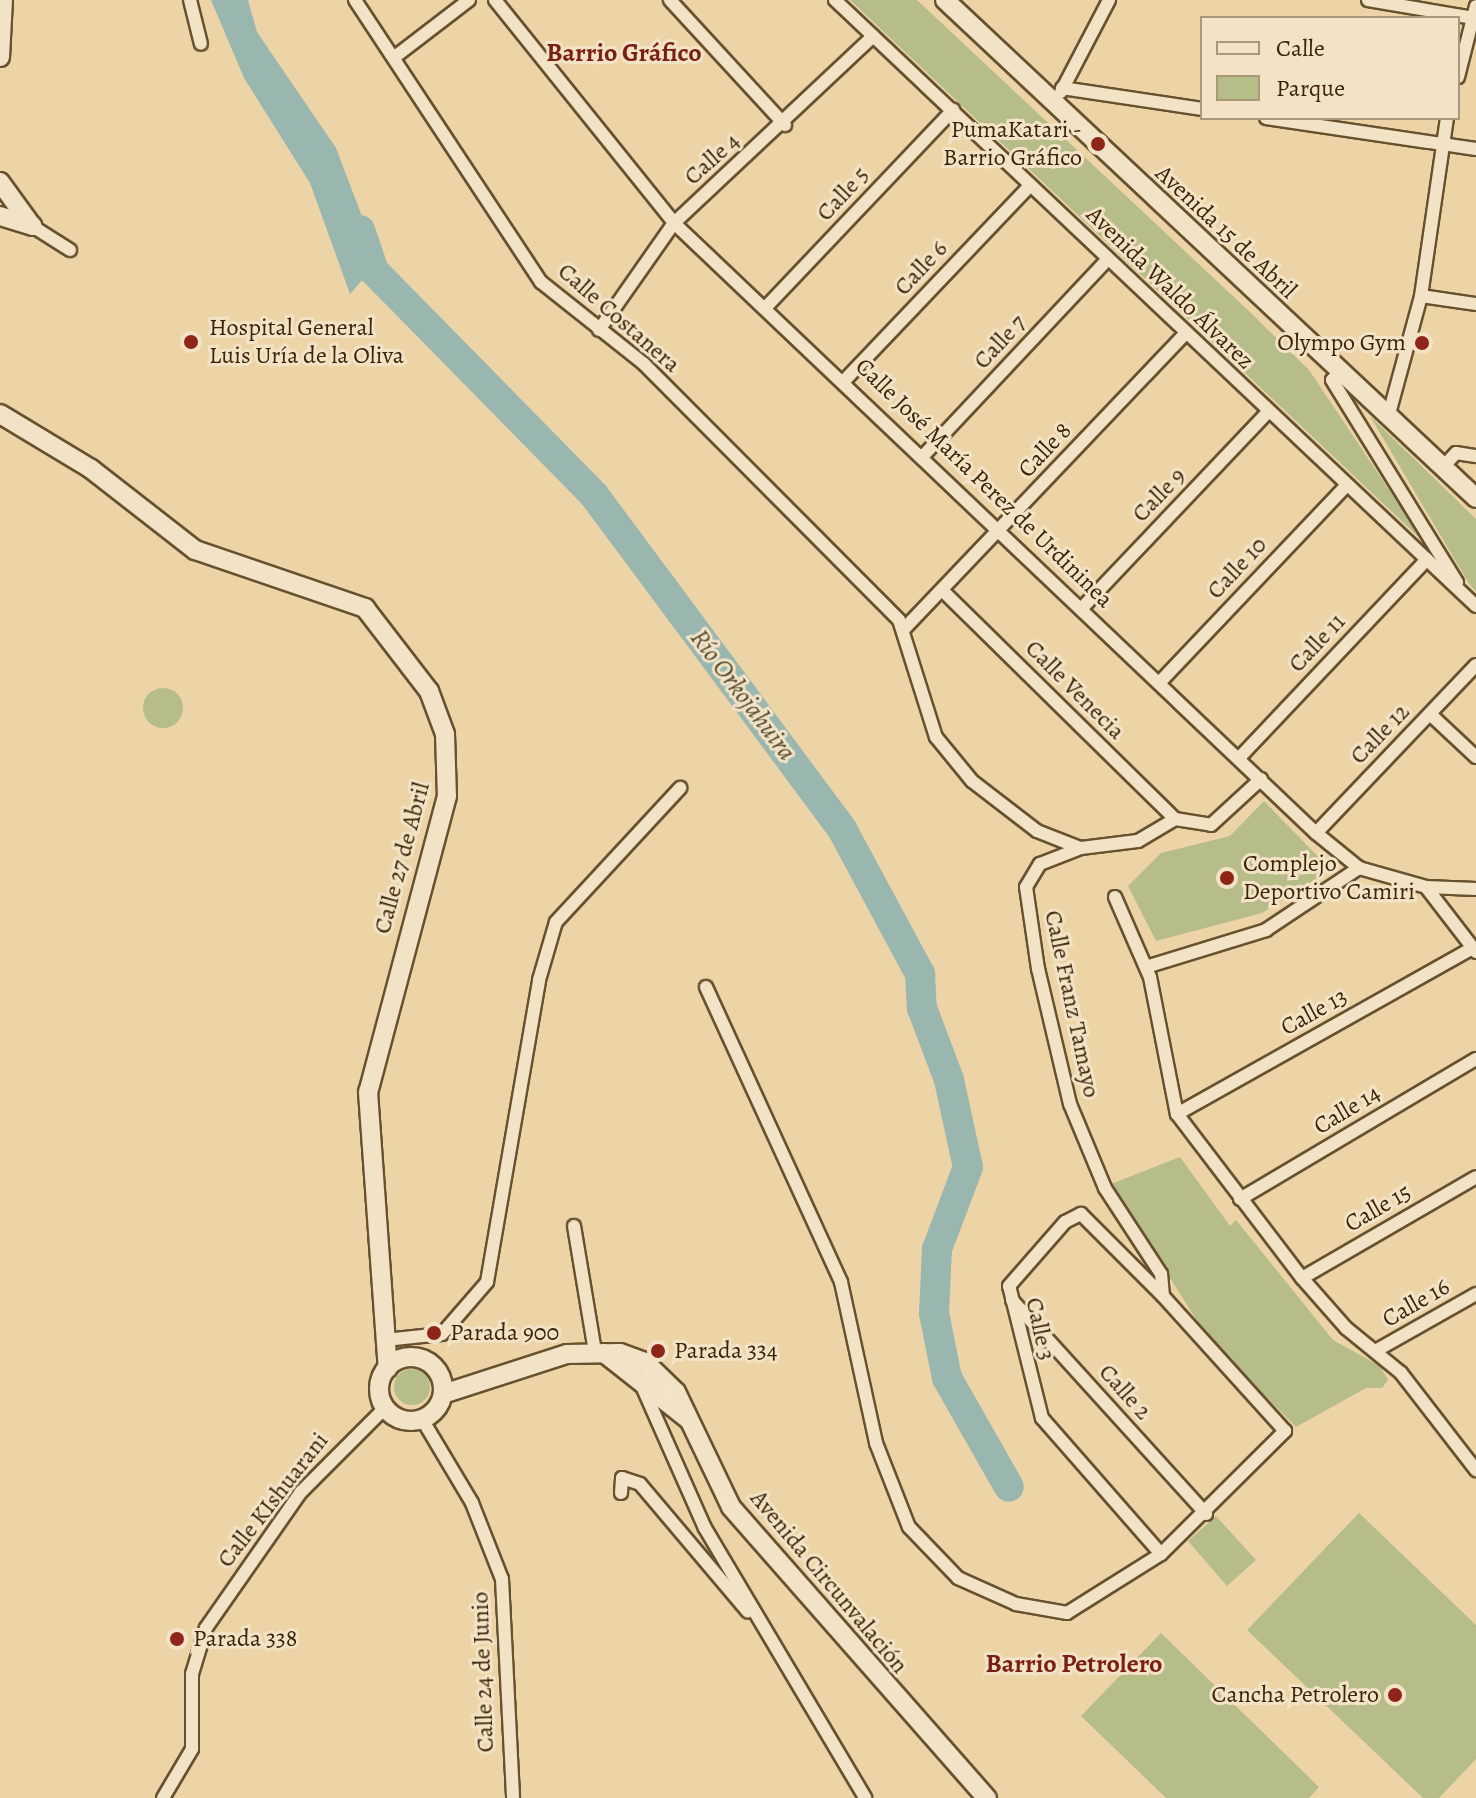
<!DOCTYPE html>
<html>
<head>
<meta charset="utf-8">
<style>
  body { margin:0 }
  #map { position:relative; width:1476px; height:1798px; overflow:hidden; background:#ecd4a7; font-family:Alegreya,serif }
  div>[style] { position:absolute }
  .green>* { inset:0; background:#b6bd89 }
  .round { border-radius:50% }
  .water>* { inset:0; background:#9ab7af }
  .river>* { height:30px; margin:-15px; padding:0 15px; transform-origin:15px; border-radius:15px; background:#9ab7af }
  .roads { filter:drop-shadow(2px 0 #67512e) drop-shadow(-2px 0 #67512e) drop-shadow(0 2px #67512e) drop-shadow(0 -2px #67512e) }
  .street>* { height:12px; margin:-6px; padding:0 6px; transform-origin:6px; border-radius:6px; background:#f3e3c6 }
  .secondary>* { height:18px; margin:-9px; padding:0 9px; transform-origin:9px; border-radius:9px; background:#f3e3c6 }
  .secondary>.ring { margin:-9px; padding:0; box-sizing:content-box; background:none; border:18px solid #f3e3c6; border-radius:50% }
  .dots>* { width:22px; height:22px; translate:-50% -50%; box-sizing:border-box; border:4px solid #f3e3c6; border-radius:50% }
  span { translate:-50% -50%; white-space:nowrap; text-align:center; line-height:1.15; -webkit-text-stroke:6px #f3e3c6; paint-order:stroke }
  .poi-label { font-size:24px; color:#3b2506 }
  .right { translate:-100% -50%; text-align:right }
  .left { translate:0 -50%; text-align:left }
  .street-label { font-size:24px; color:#3b2506 }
  .neighbourhood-label { font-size:26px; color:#7a1f14; font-weight:700 }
  .water-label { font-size:26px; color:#534a30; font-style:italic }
  .legend { position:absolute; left:1200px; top:16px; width:260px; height:104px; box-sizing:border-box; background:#f3e3c6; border:2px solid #a99779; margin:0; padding:10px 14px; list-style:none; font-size:24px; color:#3b2506 }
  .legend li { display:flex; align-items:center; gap:16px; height:40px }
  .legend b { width:40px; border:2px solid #a99779 }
</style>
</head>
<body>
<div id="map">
  <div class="green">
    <i style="clip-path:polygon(850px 0,917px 0,1252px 314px,1309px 370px,1424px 542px)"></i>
    <i style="clip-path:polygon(1370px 416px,1476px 519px,1476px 592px,1468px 582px)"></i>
    <i class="round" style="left:143px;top:688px;width:40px;height:40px"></i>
    <i style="clip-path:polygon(1264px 801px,1331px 870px,1262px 913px,1156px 941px,1128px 886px,1161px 853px,1230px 836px)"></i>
    <i style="clip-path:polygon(1180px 1157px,1230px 1226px,1236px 1220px,1333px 1340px,1380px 1366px,1388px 1380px,1382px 1388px,1366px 1388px,1296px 1427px,1209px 1340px,1111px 1184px)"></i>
    <i class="round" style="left:394px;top:1369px;width:36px;height:36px"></i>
    <i style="clip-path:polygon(1359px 1513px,1476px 1625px,1476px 1759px,1439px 1798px,1423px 1798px,1247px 1630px)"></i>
    <i style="clip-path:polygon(1216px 1516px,1256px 1560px,1227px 1586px,1188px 1541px)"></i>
    <i style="clip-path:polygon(1161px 1633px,1319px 1787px,1309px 1798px,1166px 1798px,1081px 1716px)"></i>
  </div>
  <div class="water">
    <i style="clip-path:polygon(211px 0,248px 0,257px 32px,336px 148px,379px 261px,350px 294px,310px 183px,244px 78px)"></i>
  </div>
  <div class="river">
    <i style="left:360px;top:230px;width:43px;rotate:71.1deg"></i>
    <i style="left:374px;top:271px;width:314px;rotate:45.5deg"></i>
    <i style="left:594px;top:495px;width:416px;rotate:53.4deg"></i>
    <i style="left:842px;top:829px;width:165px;rotate:61.7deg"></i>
    <i style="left:920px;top:974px;width:34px;rotate:87deg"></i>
    <i style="left:922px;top:1008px;width:77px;rotate:69.4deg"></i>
    <i style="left:949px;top:1080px;width:89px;rotate:77.7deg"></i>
    <i style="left:968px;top:1167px;width:88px;rotate:110.7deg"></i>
    <i style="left:937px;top:1249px;width:64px;rotate:92.7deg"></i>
    <i style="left:934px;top:1313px;width:66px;rotate:78.7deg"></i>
    <i style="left:947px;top:1378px;width:125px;rotate:60.4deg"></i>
  </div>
  <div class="roads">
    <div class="street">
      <i style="left:190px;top:0;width:45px;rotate:76deg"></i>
      <i style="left:355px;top:0;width:338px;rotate:56.6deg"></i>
      <i style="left:541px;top:282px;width:132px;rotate:38.5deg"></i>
      <i style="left:644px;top:364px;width:361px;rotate:45.1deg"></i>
      <i style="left:899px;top:620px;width:123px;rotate:72.5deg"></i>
      <i style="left:936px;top:737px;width:57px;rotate:50.7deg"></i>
      <i style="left:972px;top:781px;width:82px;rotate:37.6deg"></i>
      <i style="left:1037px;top:831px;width:46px;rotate:21.6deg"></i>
      <i style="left:495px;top:0;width:286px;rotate:51.2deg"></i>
      <i style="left:674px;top:223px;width:886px;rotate:43.54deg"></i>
      <i style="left:1316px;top:833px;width:55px;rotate:39.1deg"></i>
      <i style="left:1359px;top:868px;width:70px;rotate:15.8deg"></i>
      <i style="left:1426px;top:887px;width:82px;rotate:52.4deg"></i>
      <i style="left:670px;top:0;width:170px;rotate:47.4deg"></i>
      <i style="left:835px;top:0;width:882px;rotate:43.39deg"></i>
      <i style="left:1368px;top:0;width:107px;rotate:9.7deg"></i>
      <i style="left:396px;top:56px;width:92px;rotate:-37.5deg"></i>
      <i style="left:1458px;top:77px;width:73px;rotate:-75.8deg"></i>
      <i style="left:1062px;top:88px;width:142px;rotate:8.5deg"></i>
      <i style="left:1061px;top:92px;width:104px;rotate:-62.4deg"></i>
      <i style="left:1266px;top:118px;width:212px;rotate:8.4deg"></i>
      <i style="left:32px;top:226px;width:45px;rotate:32.3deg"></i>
      <i style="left:1421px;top:296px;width:56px;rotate:8.3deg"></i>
      <i style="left:766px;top:307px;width:272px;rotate:-46.5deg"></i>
      <i style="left:599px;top:330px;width:131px;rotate:-55deg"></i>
      <i style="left:674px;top:223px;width:273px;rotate:-43.2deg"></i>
      <i style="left:1340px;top:372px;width:11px;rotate:135deg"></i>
      <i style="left:1332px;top:380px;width:238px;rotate:58.3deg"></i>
      <i style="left:844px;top:381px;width:269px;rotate:-46.4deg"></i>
      <i style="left:1389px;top:414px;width:122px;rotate:-74.8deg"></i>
      <i style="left:1421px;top:296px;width:180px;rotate:-81.7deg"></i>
      <i style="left:923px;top:456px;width:270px;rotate:-46.8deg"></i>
      <i style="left:1443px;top:467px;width:19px;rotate:-47deg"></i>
      <i style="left:1456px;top:453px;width:20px;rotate:9deg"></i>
      <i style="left:944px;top:592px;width:324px;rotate:44.5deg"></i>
      <i style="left:1175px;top:819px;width:36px;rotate:9deg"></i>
      <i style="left:1211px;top:825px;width:68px;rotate:-42.6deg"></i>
      <i style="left:1082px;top:608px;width:270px;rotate:-46.5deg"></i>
      <i style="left:903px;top:630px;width:409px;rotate:-46.4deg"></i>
      <i style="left:1160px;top:682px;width:272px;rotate:-46.5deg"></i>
      <i style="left:1430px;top:714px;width:63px;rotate:43.1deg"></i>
      <i style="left:1240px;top:757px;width:272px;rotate:-46.6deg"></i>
      <i style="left:1316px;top:833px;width:232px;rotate:-46.4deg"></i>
      <i style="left:1426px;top:887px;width:50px;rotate:2.3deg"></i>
      <i style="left:1115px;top:897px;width:87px;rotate:66.4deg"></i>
      <i style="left:1150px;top:977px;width:140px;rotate:78.9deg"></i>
      <i style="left:1177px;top:1114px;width:206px;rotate:52.7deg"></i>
      <i style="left:1302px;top:1278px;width:67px;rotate:48.7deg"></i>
      <i style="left:1346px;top:1328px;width:71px;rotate:39.3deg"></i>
      <i style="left:1401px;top:1373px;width:123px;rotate:52.3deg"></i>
      <i style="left:1146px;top:967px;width:126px;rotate:-17.1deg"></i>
      <i style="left:1266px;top:930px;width:112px;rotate:-33.7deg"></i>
      <i style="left:706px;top:987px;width:324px;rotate:65.4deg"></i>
      <i style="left:841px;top:1282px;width:165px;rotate:77.7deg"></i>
      <i style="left:876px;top:1443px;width:90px;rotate:68.6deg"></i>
      <i style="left:909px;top:1527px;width:71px;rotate:46.1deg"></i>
      <i style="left:958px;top:1578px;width:64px;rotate:24.1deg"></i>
      <i style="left:1016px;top:1604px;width:52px;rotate:10deg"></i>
      <i style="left:1067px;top:1613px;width:111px;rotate:-32.1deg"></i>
      <i style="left:1161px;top:1554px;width:175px;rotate:-44.8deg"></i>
      <i style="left:1285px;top:1431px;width:182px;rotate:-132.1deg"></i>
      <i style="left:1163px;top:1296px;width:22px;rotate:-95deg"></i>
      <i style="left:1161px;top:1274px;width:103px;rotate:-123.1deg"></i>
      <i style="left:1105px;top:1188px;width:91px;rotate:-112.6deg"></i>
      <i style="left:1070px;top:1104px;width:139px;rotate:-103.3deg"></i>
      <i style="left:1038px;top:969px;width:83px;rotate:-98.3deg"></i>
      <i style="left:1026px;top:887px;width:27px;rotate:-59deg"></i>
      <i style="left:1040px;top:864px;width:44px;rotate:-21.3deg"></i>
      <i style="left:1081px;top:848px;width:57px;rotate:-7deg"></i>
      <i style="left:1138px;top:841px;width:43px;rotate:-30.7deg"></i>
      <i style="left:1177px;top:1114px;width:339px;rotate:-29.3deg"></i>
      <i style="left:1240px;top:1199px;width:274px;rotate:-30.7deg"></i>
      <i style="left:574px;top:1226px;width:127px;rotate:80.5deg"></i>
      <i style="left:1302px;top:1278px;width:201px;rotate:-30.1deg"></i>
      <i style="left:1012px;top:1300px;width:289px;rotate:47.8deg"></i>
      <i style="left:385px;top:1340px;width:57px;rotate:-6deg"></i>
      <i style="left:442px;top:1334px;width:69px;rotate:-49.1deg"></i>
      <i style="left:487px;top:1282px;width:306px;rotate:-80.2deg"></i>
      <i style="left:539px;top:980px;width:60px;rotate:-73.7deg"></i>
      <i style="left:556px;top:922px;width:183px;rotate:-47.2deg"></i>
      <i style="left:1377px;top:1350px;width:114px;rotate:-29.5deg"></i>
      <i style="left:642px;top:1386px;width:155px;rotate:66.1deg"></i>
      <i style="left:705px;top:1528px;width:314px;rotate:59.3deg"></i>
      <i style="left:422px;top:1419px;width:98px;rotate:59.2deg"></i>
      <i style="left:472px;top:1503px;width:82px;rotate:68.5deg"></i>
      <i style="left:502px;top:1579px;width:219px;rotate:87.1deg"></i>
      <i style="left:621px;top:1493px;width:15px;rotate:-86deg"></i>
      <i style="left:622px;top:1478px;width:19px;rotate:18deg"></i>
      <i style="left:640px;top:1484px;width:167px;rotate:49.8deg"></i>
      <i style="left:1161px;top:1554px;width:181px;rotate:-131.2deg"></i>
      <i style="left:1042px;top:1418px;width:136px;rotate:-104deg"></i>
      <i style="left:1009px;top:1286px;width:85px;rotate:-48.8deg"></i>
      <i style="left:1065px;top:1222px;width:18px;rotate:-27deg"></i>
      <i style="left:1081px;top:1214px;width:116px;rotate:45deg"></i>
      <i style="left:163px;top:1798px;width:57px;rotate:-59.4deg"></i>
      <i style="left:192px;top:1749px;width:75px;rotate:-90deg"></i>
      <i style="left:192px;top:1674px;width:48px;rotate:-73.1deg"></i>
      <i style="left:206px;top:1628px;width:166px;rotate:-55.1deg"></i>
      <i style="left:301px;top:1492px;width:119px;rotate:-45deg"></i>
    </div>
    <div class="secondary">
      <i style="left:945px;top:0;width:728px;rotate:43.16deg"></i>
      <i style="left:0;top:57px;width:57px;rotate:-87deg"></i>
      <i style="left:0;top:182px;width:54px;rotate:54deg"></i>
      <i style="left:0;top:216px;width:34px;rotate:17deg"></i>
      <i style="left:0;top:414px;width:106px;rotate:31.1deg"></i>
      <i style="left:91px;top:469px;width:132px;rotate:37.9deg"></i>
      <i style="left:195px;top:550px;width:180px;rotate:18.8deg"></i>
      <i style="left:365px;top:608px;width:105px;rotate:52.4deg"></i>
      <i style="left:429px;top:691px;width:46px;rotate:69.6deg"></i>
      <i style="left:445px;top:734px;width:62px;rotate:88.2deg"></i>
      <i style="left:447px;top:796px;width:306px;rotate:104.9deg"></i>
      <i style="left:368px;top:1092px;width:277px;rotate:85.9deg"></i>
      <i style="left:604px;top:1353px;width:107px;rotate:38.2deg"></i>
      <i class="ring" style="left:379px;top:1357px;width:46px;height:46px"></i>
      <i style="left:443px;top:1394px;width:130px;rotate:-17.9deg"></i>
      <i style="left:567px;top:1354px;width:53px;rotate:-1.1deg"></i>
      <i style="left:620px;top:1353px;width:27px;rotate:20deg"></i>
      <i style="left:645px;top:1362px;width:43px;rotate:44.1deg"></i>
      <i style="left:676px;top:1392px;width:127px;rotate:64.4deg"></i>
      <i style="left:731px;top:1507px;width:388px;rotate:48.7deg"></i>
    </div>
  </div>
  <div class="dots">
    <i style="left:1098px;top:144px;background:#8f2418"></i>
    <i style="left:191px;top:342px;background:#8f2418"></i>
    <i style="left:1422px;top:343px;background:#8f2418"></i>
    <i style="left:1227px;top:878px;background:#8f2418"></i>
    <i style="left:434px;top:1333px;background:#8f2418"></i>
    <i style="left:658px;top:1351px;background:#8f2418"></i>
    <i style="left:177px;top:1639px;background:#8f2418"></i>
    <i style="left:1395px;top:1695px;background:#8f2418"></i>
  </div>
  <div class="poi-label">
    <span class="right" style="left:1082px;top:144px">PumaKatari -<br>Barrio Gráfico</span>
    <span class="left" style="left:209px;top:342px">Hospital General<br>Luis Uría de la Oliva</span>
    <span class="right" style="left:1406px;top:343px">Olympo Gym</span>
    <span class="left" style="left:1243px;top:878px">Complejo<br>Deportivo Camiri</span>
    <span class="left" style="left:450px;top:1333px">Parada 900</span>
    <span class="left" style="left:674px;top:1351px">Parada 334</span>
    <span class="left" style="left:193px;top:1639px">Parada 338</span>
    <span class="right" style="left:1379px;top:1695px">Cancha Petrolero</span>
  </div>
  <div class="street-label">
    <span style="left:712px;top:159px;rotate:-42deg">Calle 4</span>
    <span style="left:843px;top:194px;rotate:-47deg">Calle 5</span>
    <span style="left:1226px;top:232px;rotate:43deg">Avenida 15 de Abril</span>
    <span style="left:921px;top:268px;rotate:-47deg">Calle 6</span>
    <span style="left:1170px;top:288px;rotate:44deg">Avenida Waldo Álvarez</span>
    <span style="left:619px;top:318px;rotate:41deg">Calle Costanera</span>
    <span style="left:1000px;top:342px;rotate:-47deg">Calle 7</span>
    <span style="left:1045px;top:450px;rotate:-47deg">Calle 8</span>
    <span style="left:984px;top:483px;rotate:44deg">Calle José María Perez de Urdininea</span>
    <span style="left:1159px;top:495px;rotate:-46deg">Calle 9</span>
    <span style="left:1237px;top:568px;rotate:-47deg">Calle 10</span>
    <span style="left:1317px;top:643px;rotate:-47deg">Calle 11</span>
    <span style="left:1075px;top:690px;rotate:45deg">Calle Venecia</span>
    <span style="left:1380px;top:734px;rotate:-46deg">Calle 12</span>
    <span style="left:402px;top:858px;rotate:-75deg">Calle 27 de Abril</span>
    <span style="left:1072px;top:1004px;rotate:78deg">Calle Franz Tamayo</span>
    <span style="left:1314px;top:1012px;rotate:-29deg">Calle 13</span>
    <span style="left:1347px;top:1110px;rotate:-31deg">Calle 14</span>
    <span style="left:1378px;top:1208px;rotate:-30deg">Calle 15</span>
    <span style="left:1416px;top:1303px;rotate:-30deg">Calle 16</span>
    <span style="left:1040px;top:1329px;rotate:78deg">Calle 3</span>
    <span style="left:1125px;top:1392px;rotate:48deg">Calle 2</span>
    <span style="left:273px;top:1500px;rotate:-52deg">Calle KIshuarani</span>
    <span style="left:829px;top:1582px;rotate:50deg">Avenida Circunvalación</span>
    <span style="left:483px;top:1672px;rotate:-92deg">Calle 24 de Junio</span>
  </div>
  <div class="neighbourhood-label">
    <span style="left:624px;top:53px">Barrio Gráfico</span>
    <span style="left:1074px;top:1664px">Barrio Petrolero</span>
  </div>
  <div class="water-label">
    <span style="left:743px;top:695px;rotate:53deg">Río Orkojahuira</span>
  </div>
  <ul class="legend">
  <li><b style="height:10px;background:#f3e3c6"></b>Calle</li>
  <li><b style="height:22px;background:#b6bd89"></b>Parque</li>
  </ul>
</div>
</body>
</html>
